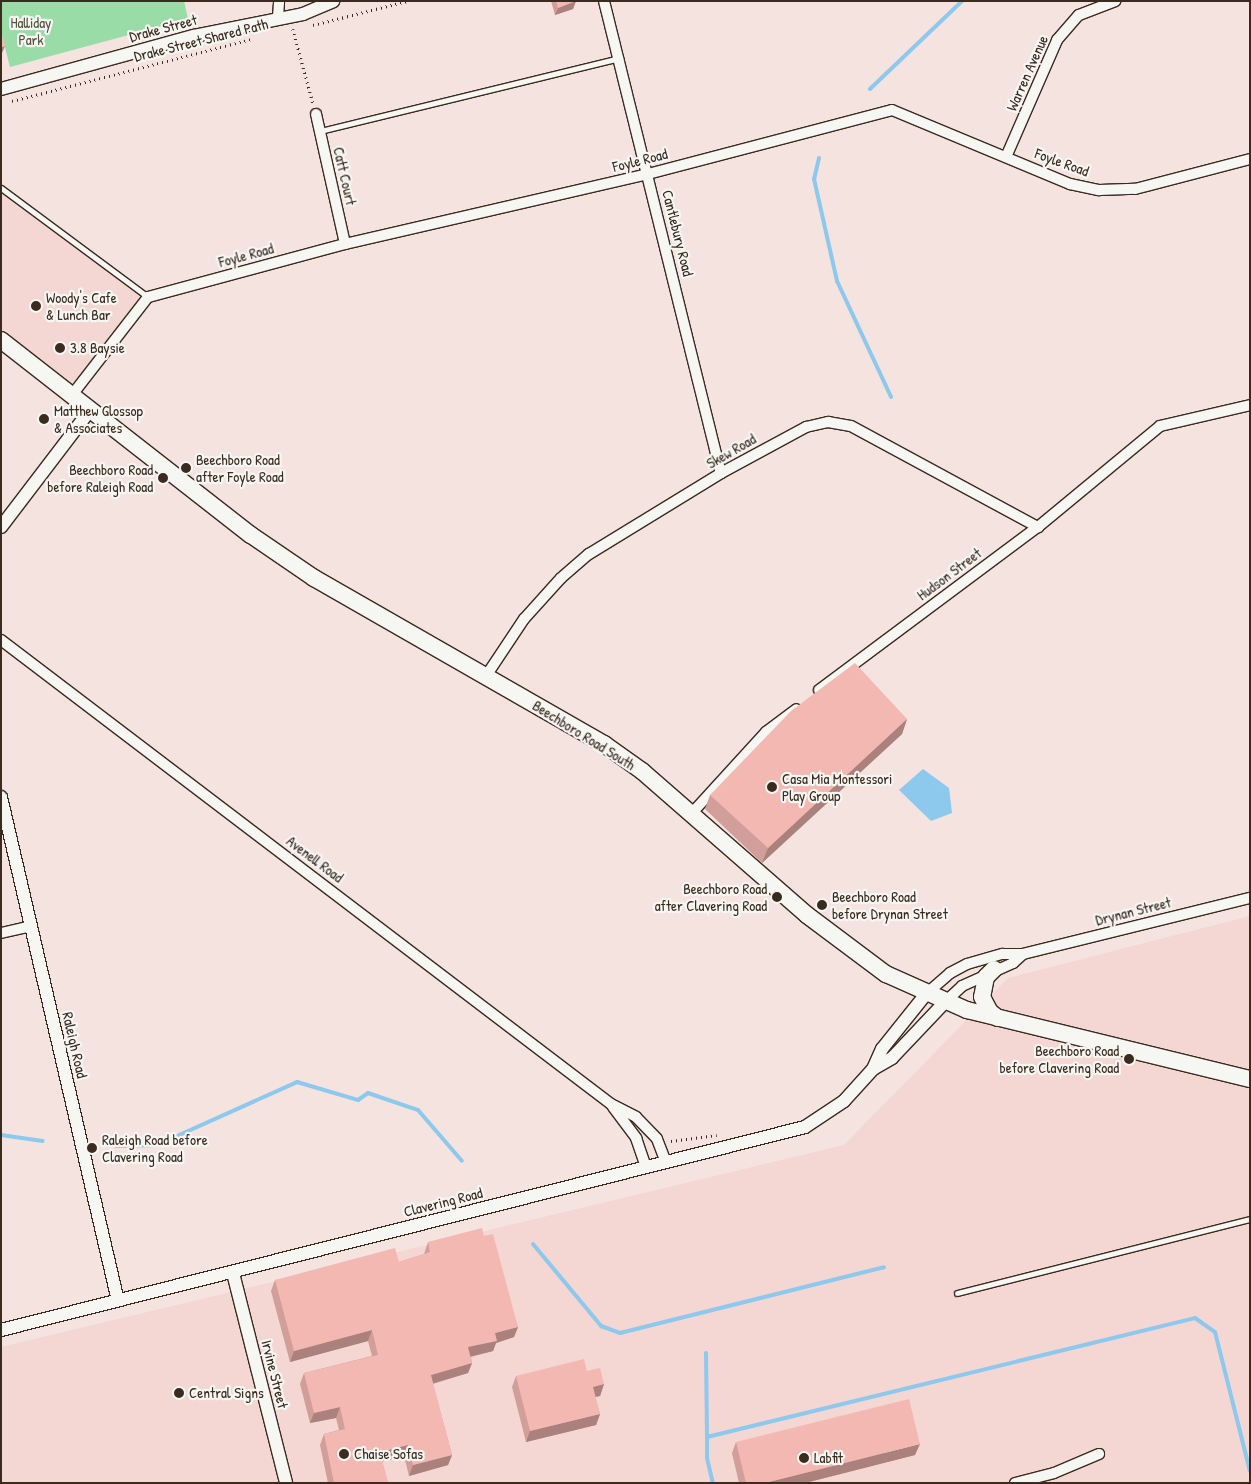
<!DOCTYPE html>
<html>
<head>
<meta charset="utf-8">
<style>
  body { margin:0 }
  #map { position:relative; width:1251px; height:1484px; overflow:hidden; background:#f5e3df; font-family:"Patrick Hand",sans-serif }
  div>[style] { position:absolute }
  .built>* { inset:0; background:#f4d6d2 }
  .green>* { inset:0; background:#99dca8 }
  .water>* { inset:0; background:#8dc8ed }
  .stream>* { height:4px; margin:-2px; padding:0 2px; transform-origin:2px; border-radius:2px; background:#8dc8ed }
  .path>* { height:2.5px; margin-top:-1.25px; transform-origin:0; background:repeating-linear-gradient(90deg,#3b2a1e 0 1px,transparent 0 5px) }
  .roads { filter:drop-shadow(1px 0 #3b2a1e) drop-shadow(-1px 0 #3b2a1e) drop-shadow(0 1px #3b2a1e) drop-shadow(0 -1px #3b2a1e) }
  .service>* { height:5px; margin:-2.5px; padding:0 2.5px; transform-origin:2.5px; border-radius:2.5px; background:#f6f6f2 }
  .minor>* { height:10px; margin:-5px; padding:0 5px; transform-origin:5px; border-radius:5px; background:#f6f6f2 }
  .tertiary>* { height:12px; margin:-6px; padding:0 6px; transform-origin:6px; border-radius:6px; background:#f6f6f2 }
  .primary>* { height:16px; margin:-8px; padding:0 8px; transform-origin:8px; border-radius:8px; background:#f6f6f2 }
  .wall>* { inset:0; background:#d19e99 }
  .shaded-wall>* { inset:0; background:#aa817d }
  .building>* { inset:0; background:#f3b8b2 }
  .dots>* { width:14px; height:14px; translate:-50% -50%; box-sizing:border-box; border:2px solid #f6f6f2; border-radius:50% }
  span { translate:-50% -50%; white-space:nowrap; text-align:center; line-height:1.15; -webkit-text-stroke:4.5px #f6f6f2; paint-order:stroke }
  .park-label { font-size:15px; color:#525640 }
  .street-label { font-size:15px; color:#3b2a1e }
  .poi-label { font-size:15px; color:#3b2a1e }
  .left { translate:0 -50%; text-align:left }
  .right { translate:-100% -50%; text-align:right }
  .frame { position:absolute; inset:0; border:2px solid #3b2a1e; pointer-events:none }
</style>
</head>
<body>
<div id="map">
  <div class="built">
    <i style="clip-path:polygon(1px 188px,145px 296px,70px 391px,1px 339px)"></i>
    <i style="clip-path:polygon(1250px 916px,1250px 1483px,1px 1483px,1px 1347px,844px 1145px,1008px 978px)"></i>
  </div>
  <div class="green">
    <i style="clip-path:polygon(1px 1px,184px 1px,188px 19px,10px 67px,1px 32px)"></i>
  </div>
  <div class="water">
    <i style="clip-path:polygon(923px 769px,949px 788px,952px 813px,931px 821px,899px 790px)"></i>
  </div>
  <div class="stream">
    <i style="left:870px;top:89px;width:127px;rotate:-43.7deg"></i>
    <i style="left:819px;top:158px;width:22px;rotate:103deg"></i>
    <i style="left:814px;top:179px;width:105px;rotate:77.3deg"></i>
    <i style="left:837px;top:281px;width:128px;rotate:65deg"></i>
    <i style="left:1px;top:1135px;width:42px;rotate:8.1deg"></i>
    <i style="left:116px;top:1146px;width:41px;rotate:-1.4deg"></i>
    <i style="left:157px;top:1145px;width:154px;rotate:-24.2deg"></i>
    <i style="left:297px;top:1082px;width:64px;rotate:16.4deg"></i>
    <i style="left:358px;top:1100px;width:12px;rotate:-35deg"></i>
    <i style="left:368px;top:1093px;width:53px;rotate:18.8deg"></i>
    <i style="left:418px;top:1110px;width:67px;rotate:49.2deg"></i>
    <i style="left:533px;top:1244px;width:107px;rotate:50.3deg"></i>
    <i style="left:601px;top:1326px;width:20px;rotate:20deg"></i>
    <i style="left:620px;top:1333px;width:272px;rotate:-14deg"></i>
    <i style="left:706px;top:1353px;width:84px;rotate:89.3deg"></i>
    <i style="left:707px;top:1437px;width:502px;rotate:-13.7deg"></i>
    <i style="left:1195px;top:1318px;width:24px;rotate:35deg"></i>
    <i style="left:1215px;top:1332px;width:143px;rotate:75.9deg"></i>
    <i style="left:707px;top:1437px;width:21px;rotate:90deg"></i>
    <i style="left:707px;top:1458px;width:26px;rotate:77deg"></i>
  </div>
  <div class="path">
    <i style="left:313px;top:25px;width:97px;rotate:-14.3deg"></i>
    <i style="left:293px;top:29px;width:77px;rotate:74.9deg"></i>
    <i style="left:12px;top:101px;width:248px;rotate:-14.5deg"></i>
    <i style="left:671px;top:1141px;width:46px;rotate:-7.4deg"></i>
  </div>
  <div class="roads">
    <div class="service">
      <i style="left:320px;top:131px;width:309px;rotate:-13.7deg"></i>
      <i style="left:1px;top:188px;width:183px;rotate:36.6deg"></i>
      <i style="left:957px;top:1293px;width:302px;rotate:-14.2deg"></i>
    </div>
    <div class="minor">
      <i style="left:604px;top:1px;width:486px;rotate:76.1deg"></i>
      <i style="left:278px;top:17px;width:16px;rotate:-86deg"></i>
      <i style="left:316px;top:114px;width:133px;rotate:77.4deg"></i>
      <i style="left:1006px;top:157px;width:128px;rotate:-66.4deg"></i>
      <i style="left:1057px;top:40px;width:33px;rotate:-49deg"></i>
      <i style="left:1079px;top:15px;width:39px;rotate:-21deg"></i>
      <i style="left:72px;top:395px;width:124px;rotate:-52.2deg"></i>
      <i style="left:148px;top:297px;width:204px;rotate:-15.1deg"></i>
      <i style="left:345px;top:244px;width:311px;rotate:-13deg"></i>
      <i style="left:648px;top:174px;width:252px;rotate:-14.7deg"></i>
      <i style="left:892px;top:110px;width:193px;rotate:22.6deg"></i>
      <i style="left:1070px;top:184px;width:30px;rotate:12deg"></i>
      <i style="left:1099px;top:190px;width:36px;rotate:-2deg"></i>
      <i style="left:1135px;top:189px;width:119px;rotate:-14.6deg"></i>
      <i style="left:1px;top:640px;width:766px;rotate:37.26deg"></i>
      <i style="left:611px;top:1104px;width:28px;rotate:27deg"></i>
      <i style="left:636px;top:1117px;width:30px;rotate:46deg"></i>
      <i style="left:657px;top:1139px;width:25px;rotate:69deg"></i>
      <i style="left:486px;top:676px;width:69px;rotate:-56.3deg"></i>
      <i style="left:524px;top:619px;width:55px;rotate:-47.9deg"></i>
      <i style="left:561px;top:578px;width:37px;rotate:-41deg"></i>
      <i style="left:589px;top:554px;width:155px;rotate:-31.5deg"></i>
      <i style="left:721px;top:473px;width:97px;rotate:-28.4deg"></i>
      <i style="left:806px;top:427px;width:23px;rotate:-13deg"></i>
      <i style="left:828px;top:422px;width:23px;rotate:10deg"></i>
      <i style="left:851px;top:426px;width:213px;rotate:28.4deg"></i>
      <i style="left:819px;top:690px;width:273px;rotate:-36.7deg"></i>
      <i style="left:1038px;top:527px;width:158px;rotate:-39.6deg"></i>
      <i style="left:1160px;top:426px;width:92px;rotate:-13.1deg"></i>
      <i style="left:692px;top:813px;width:110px;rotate:-47.6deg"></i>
      <i style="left:766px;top:732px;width:38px;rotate:-37deg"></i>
      <i style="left:1px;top:933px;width:31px;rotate:-13deg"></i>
      <i style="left:926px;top:994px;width:32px;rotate:-41deg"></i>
      <i style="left:950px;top:973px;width:19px;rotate:-28deg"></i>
      <i style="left:967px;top:964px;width:37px;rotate:-16deg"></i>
      <i style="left:1003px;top:954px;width:20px"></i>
      <i style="left:1023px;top:954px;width:234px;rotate:-13.9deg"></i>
      <i style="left:945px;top:1002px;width:23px;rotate:-43deg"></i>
      <i style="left:962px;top:986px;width:56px;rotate:-24.3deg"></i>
      <i style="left:1013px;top:963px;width:13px;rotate:-42deg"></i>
      <i style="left:613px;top:1107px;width:39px;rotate:53deg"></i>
      <i style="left:636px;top:1138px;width:31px;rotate:71deg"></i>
      <i style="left:1015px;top:1483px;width:40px;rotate:-14.4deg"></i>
      <i style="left:1054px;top:1473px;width:49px;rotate:-22.9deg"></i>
    </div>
    <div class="tertiary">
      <i style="left:1px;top:89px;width:200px;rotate:-15.4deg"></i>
      <i style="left:194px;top:36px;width:111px;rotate:-11.4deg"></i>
      <i style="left:303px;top:14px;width:33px;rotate:-23deg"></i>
      <i style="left:1px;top:527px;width:147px;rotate:-52.7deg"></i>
      <i style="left:1px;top:797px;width:517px;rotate:76.93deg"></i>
      <i style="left:873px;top:1069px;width:22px;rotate:-66deg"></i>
      <i style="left:882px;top:1049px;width:70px;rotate:-51.3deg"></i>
      <i style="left:233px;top:1273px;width:217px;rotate:75.8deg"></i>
      <i style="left:1px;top:1330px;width:829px;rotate:-14.17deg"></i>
      <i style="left:805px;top:1127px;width:47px;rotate:-33.7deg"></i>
      <i style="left:844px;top:1101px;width:43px;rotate:-47.8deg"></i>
      <i style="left:873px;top:1069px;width:22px;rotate:-30deg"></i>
      <i style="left:892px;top:1058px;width:77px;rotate:-46.6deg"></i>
    </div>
    <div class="primary">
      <i style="left:1px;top:340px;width:317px;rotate:38deg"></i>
      <i style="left:251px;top:535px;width:76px;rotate:34.3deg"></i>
      <i style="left:314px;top:578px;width:334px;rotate:29.8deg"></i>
      <i style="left:604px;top:744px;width:47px;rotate:35.4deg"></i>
      <i style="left:642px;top:771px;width:219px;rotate:41.1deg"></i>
      <i style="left:807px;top:915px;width:99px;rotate:36.8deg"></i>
      <i style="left:886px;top:974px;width:89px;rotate:24deg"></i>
      <i style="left:967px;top:1010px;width:291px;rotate:13.7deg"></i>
      <i style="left:994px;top:969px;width:11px;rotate:135deg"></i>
      <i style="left:986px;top:977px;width:20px;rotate:101deg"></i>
      <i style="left:982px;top:997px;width:17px;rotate:62deg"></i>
      <i style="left:990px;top:1012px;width:10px;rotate:37deg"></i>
    </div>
  </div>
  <div class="wall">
    <i style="clip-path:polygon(551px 1px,576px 1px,573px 9px,555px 15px)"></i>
    <i style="clip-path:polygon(907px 719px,902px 734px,762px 863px,705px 809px,710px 795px)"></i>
    <i style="clip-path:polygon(484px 1236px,518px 1327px,514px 1337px,496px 1343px,493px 1351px,471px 1357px,472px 1363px,468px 1373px,433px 1384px,452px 1455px,448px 1465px,409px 1476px,404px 1456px,382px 1461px,388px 1483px,328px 1483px,320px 1445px,324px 1434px,339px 1430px,336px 1418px,310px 1423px,300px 1384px,304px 1373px,372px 1356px,368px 1341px,290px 1362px,271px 1291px,275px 1280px,399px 1262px,424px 1254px,428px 1242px)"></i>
    <i style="clip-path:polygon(587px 1371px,604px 1384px,600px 1396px,595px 1397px,600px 1414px,596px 1425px,526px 1442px,512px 1387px,516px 1376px)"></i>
    <i style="clip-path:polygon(736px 1442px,915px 1455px,805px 1483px,739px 1483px,732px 1453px)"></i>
  </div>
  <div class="shaded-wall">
    <i style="clip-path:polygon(576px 1px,573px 9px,555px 15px,558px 8px)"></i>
    <i style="clip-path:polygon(5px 46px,2px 53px,1px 54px,1px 47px)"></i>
    <i style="clip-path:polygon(907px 719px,902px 734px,762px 863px,768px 848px)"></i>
    <i style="clip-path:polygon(518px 1327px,514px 1337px,496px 1343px,493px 1351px,464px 1358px,468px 1347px,495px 1333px)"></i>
    <i style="clip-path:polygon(372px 1330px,368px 1341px,290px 1362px,294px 1351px)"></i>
    <i style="clip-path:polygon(472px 1363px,468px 1373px,427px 1385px,431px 1375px)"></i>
    <i style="clip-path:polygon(604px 1384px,600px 1396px,589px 1398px,593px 1387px)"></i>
    <i style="clip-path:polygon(340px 1407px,336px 1418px,310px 1423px,314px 1413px)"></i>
    <i style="clip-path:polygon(600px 1414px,596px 1425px,526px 1442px,530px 1431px)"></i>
    <i style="clip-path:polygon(920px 1444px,915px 1455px,805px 1483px,765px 1483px)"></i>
    <i style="clip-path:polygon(408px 1445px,404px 1456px,376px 1463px,380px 1452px)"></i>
    <i style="clip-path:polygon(452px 1455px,448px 1465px,409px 1476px,413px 1465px)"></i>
  </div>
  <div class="building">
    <i style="clip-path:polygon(556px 1px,576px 1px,558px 8px)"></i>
    <i style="clip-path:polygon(1px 32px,5px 46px,1px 47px)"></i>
    <i style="clip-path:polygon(855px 663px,907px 719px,768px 848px,710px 795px,791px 711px)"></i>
    <i style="clip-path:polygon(482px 1228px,484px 1236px,493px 1234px,518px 1327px,495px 1333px,497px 1341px,468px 1347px,472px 1363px,431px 1375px,452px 1455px,413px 1465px,408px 1445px,380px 1452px,388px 1483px,334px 1483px,324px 1434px,345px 1429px,340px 1407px,314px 1413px,304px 1373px,378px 1355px,372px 1330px,294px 1351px,275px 1280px,395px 1248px,399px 1262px,430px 1252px,428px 1242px)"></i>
    <i style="clip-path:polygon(584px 1359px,587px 1371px,600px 1368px,604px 1384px,593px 1387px,600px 1414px,530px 1431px,516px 1376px)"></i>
    <i style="clip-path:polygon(909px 1399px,920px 1444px,765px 1483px,746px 1483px,736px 1442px)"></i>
  </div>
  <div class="dots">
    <i style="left:36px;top:306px;background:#3b2a1e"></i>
    <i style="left:60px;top:348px;background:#3b2a1e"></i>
    <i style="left:44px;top:419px;background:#3b2a1e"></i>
    <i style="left:186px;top:468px;background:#3b2a1e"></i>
    <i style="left:163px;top:478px;background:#3b2a1e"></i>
    <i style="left:772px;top:787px;background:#3b2a1e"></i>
    <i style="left:777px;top:897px;background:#3b2a1e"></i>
    <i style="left:822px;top:905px;background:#3b2a1e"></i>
    <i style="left:1129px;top:1059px;background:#3b2a1e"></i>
    <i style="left:92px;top:1148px;background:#3b2a1e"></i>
    <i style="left:179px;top:1393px;background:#3b2a1e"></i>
    <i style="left:344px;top:1454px;background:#3b2a1e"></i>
    <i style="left:804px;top:1458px;background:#3b2a1e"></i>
  </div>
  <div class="park-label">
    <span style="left:31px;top:31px">Halliday<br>Park</span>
  </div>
  <div class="street-label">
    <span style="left:163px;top:28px;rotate:-15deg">Drake Street</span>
    <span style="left:201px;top:40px;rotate:-14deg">Drake Street Shared Path</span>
    <span style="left:1027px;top:73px;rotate:-66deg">Warren Avenue</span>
    <span style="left:640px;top:160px;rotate:-14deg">Foyle Road</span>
    <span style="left:1062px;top:162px;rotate:20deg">Foyle Road</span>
    <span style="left:345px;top:176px;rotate:77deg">Catt Court</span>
    <span style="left:678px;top:233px;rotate:76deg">Cantlebury Road</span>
    <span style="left:246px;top:255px;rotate:-15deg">Foyle Road</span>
    <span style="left:731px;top:451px;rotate:-30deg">Skew Road</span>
    <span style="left:949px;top:574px;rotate:-37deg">Hudson Street</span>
    <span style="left:584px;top:735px;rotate:32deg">Beechboro Road South</span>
    <span style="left:315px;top:859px;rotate:37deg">Avenell Road</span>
    <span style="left:1133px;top:911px;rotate:-14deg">Drynan Street</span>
    <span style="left:75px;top:1045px;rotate:77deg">Raleigh Road</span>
    <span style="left:443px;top:1202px;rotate:-14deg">Clavering Road</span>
    <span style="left:275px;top:1374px;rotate:76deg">Irvine Street</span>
  </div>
  <div class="poi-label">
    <span class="left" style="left:46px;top:306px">Woody's Cafe<br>&amp; Lunch Bar</span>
    <span class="left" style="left:70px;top:348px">3.8 Baysie</span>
    <span class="left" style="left:54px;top:419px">Matthew Glossop<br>&amp; Associates</span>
    <span class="left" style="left:196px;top:468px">Beechboro Road<br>after Foyle Road</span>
    <span class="right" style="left:153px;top:478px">Beechboro Road<br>before Raleigh Road</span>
    <span class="left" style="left:782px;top:787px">Casa Mia Montessori<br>Play Group</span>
    <span class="right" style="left:767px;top:897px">Beechboro Road<br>after Clavering Road</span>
    <span class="left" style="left:832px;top:905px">Beechboro Road<br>before Drynan Street</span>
    <span class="right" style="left:1119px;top:1059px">Beechboro Road<br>before Clavering Road</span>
    <span class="left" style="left:102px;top:1148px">Raleigh Road before<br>Clavering Road</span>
    <span class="left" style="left:189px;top:1393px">Central Signs</span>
    <span class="left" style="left:354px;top:1454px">Chaise Sofas</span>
    <span class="left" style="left:814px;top:1458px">Labfit</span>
  </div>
  <div class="frame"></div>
</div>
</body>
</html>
